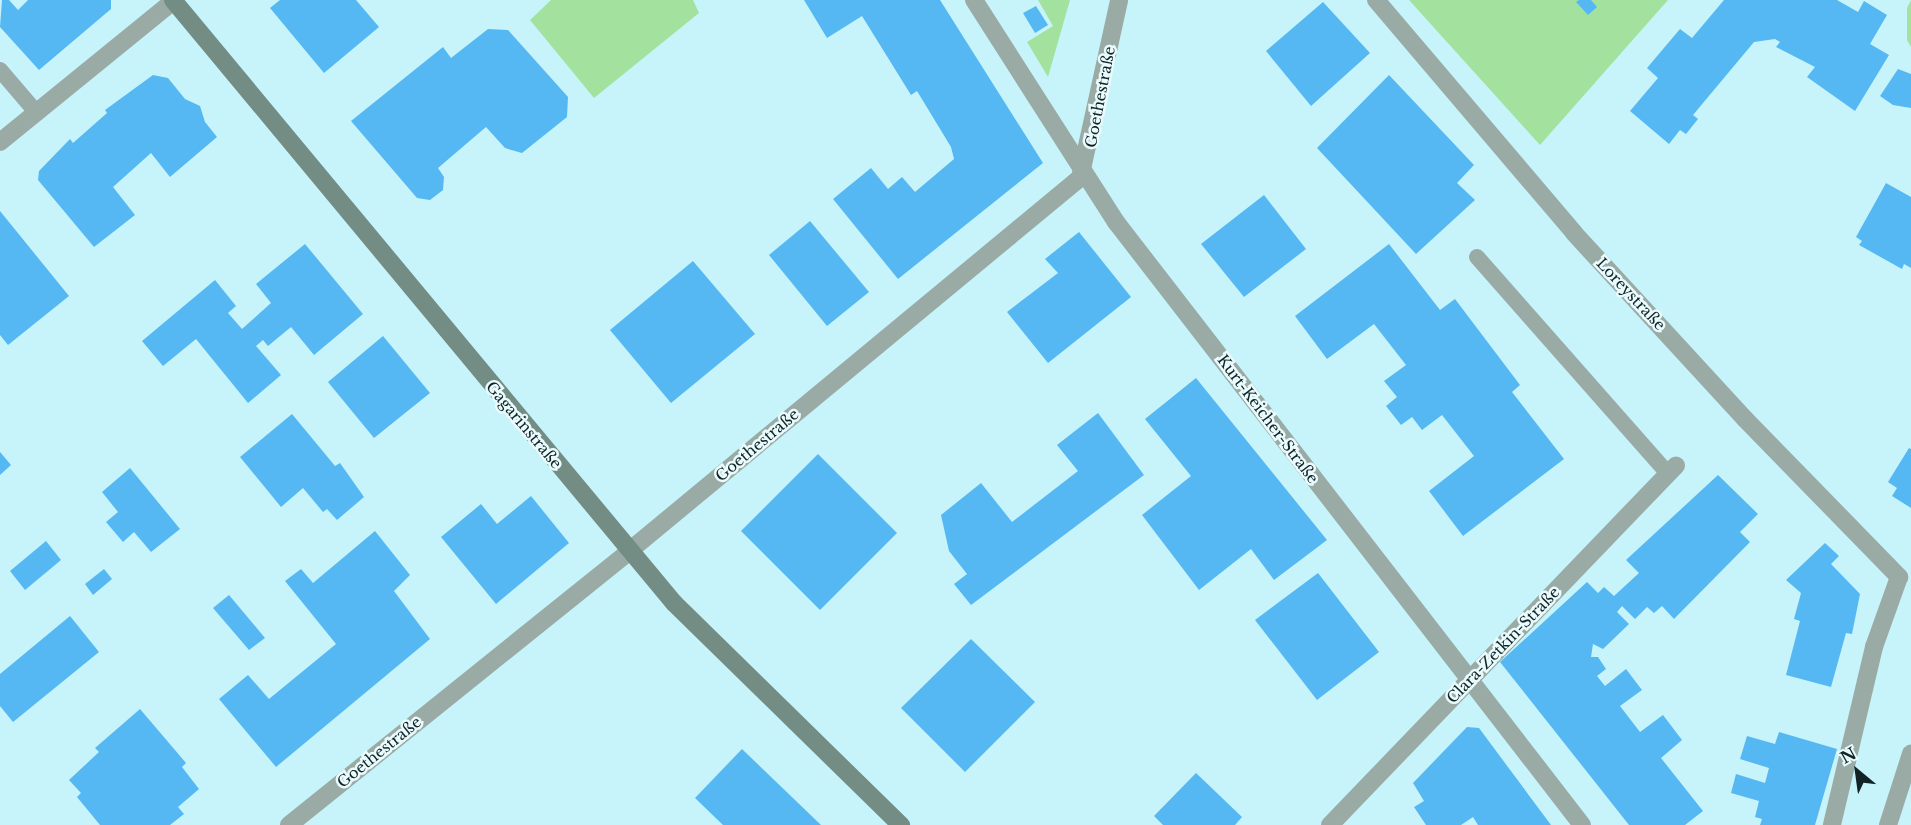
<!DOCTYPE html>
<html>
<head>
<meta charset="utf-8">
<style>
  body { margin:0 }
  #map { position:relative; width:1911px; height:825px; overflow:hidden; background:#c7f4fa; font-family:"Libre Baskerville",serif }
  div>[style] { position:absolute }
  .green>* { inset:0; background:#a2e29e }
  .building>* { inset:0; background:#55b8f2 }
  .lane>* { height:16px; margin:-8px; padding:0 8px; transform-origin:8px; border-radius:8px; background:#9aaba6 }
  .street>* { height:18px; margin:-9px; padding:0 9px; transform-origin:9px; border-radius:9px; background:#9aaba6 }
  .secondary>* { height:18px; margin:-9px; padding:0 9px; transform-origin:9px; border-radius:9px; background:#738d85 }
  span { translate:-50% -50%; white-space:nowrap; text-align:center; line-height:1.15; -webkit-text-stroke:5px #eafbfe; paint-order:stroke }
  .street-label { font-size:15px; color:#122325 }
  .north { position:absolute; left:1827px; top:741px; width:60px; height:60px; -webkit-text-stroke:4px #eafbfe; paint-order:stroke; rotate:331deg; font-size:16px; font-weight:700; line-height:24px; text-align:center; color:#122325 }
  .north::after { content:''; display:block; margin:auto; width:21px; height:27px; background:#122325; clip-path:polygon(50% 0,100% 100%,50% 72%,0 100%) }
</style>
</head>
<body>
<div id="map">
  <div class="green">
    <i style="clip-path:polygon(551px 0,693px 0,699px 13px,594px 98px,530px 20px)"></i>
    <i style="clip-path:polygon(1038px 0,1070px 0,1048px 77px,1027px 42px,1053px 26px)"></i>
    <i style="clip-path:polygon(1409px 0,1668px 0,1540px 145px)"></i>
    <i style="clip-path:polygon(1911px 0,1911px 47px,1907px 40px,1907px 8px)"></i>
  </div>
  <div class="building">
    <i style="clip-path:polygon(2px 0,9px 0,18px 10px,28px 0,111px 0,111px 9px,39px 70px,0 27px)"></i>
    <i style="clip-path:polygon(280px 0,356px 0,379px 27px,324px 73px,270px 8px)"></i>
    <i style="clip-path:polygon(804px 0,940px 0,1043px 163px,898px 279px,833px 199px,871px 168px,888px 189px,902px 177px,915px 192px,954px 159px,951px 147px,917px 91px,911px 95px,862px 16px,827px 38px)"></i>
    <i style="clip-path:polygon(1579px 0,1591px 0,1597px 7px,1588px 15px,1576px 2px)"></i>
    <i style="clip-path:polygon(1724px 0,1837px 0,1858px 12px,1864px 1px,1887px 15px,1870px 44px,1889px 55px,1855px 111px,1807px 77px,1815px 67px,1776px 47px,1780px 42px,1775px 39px,1754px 42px,1693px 115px,1698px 119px,1686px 134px,1680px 130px,1669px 144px,1630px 111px,1658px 78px,1647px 68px,1680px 29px,1692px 38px)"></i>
    <i style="clip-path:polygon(1323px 2px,1370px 53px,1311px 106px,1266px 51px)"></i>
    <i style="clip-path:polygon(1036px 6px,1048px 25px,1035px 33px,1023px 13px)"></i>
    <i style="clip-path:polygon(488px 29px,508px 30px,568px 97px,567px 117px,522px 153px,505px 148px,486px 127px,438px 168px,444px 177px,443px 190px,430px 200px,417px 198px,351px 121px,443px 47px,451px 58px)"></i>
    <i style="clip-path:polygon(1898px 69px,1911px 74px,1911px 108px,1893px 105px,1880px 96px)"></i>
    <i style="clip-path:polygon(153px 75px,168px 78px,185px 99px,200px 106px,205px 122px,217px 137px,170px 177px,151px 153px,113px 187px,135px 215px,94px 247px,38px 180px,39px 171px,70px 139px,73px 143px,107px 113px,105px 110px)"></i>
    <i style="clip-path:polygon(1389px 75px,1474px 165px,1457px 183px,1475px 200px,1416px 254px,1317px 148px)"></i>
    <i style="clip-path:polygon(1886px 183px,1911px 197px,1911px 268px,1904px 264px,1902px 269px,1859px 245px,1862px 241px,1856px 237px)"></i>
    <i style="clip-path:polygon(1264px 195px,1306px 249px,1244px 297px,1201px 244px)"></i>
    <i style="clip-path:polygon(0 211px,69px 296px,8px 345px,0 335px)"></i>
    <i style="clip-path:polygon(810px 221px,869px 292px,827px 326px,769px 255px)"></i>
    <i style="clip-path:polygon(1079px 232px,1131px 297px,1048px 363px,1007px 312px,1058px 273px,1045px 259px)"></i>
    <i style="clip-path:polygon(305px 244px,363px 314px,314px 355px,291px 327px,268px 346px,263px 340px,256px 346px,281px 375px,248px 403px,196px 339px,163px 366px,142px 341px,215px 280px,236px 306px,228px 313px,242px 329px,271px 303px,256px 284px)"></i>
    <i style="clip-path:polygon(1389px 244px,1440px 310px,1455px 299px,1520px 385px,1512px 392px,1564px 459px,1463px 536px,1429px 491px,1474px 456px,1442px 415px,1422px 430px,1412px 417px,1401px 425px,1386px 406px,1397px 397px,1384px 381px,1406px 365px,1374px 324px,1327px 359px,1295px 316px)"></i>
    <i style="clip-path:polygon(693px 261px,755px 334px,671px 403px,610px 330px)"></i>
    <i style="clip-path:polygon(383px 336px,430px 393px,374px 438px,328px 382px)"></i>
    <i style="clip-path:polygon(1196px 378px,1327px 540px,1274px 580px,1251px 549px,1199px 590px,1142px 515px,1191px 476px,1145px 419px)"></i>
    <i style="clip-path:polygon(1098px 413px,1144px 475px,971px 605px,954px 584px,967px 574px,949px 551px,941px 515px,981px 483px,1012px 522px,1078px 471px,1057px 445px)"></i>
    <i style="clip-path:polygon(292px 414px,335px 466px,340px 463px,364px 497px,337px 520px,327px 509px,323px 512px,303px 488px,281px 507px,240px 457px)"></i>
    <i style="clip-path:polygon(1909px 448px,1911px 449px,1911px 508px,1892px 496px,1897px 488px,1888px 482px)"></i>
    <i style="clip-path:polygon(0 452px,11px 465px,0 475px)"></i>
    <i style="clip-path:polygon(818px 454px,897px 533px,820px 610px,741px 531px)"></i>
    <i style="clip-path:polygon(130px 468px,180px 529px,151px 552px,134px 532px,123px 542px,106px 522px,118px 512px,102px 492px)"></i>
    <i style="clip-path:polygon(1718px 475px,1758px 514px,1740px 532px,1750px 542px,1674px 619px,1662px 606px,1654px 613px,1647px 607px,1635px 619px,1622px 606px,1617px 612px,1629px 624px,1603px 649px,1593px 644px,1591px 657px,1598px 657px,1606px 669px,1597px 676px,1605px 686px,1626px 669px,1642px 690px,1620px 706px,1640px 732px,1663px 715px,1682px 740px,1661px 758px,1703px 811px,1685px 825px,1629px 825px,1500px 662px,1587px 582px,1598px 593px,1604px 587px,1614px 596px,1639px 573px,1626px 560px)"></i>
    <i style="clip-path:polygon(531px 496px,569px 543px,496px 604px,441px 537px,481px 504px,497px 524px)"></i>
    <i style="clip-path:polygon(375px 531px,410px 575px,394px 591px,430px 639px,276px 767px,219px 699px,248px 675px,269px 699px,336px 644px,285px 581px,301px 569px,313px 583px)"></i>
    <i style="clip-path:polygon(46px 541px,61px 560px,25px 590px,10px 571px)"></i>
    <i style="clip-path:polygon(1825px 543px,1839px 556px,1831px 564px,1860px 594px,1852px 634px,1846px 633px,1831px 687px,1786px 675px,1800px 621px,1794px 619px,1801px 593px,1786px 580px)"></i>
    <i style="clip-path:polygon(104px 569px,112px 579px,93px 595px,85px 584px)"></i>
    <i style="clip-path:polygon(1318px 573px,1379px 652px,1317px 700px,1255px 620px)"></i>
    <i style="clip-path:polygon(229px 595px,265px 638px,249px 650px,213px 608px)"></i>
    <i style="clip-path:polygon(70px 616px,99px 652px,13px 722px,0 706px,0 674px)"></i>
    <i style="clip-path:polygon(971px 639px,1035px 702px,965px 772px,901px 708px)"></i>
    <i style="clip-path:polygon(140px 709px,186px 763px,182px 767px,199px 789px,178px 807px,184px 814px,170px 825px,100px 825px,77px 797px,81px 793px,69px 780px,99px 752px,95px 748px)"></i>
    <i style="clip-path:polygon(1467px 727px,1479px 728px,1551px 825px,1478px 825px,1473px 817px,1461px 825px,1426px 825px,1414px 807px,1424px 801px,1413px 783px)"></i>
    <i style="clip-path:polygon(1779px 732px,1837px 749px,1815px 825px,1760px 825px,1762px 819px,1755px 817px,1759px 801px,1731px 793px,1736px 774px,1765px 783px,1769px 768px,1740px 759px,1747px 736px,1775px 744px)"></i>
    <i style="clip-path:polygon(742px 749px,821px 825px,723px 825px,695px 798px)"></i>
    <i style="clip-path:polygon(1196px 773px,1242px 817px,1235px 825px,1163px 825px,1154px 816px)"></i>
  </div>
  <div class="lane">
    <i style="left:0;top:70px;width:55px;rotate:49.4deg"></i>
    <i style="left:1477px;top:257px;width:289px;rotate:48.6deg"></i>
  </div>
  <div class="street">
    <i style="left:974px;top:0;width:264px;rotate:57.4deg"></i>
    <i style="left:1116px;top:222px;width:762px;rotate:52.3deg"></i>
    <i style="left:1376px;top:0;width:306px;rotate:49.6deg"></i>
    <i style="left:1574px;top:233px;width:253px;rotate:47.4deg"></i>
    <i style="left:1745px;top:419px;width:221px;rotate:45.7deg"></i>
    <i style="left:1899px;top:577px;width:74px;rotate:109.7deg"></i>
    <i style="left:1874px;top:647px;width:183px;rotate:103.3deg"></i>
    <i style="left:0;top:142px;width:225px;rotate:-39.1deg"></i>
    <i style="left:289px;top:825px;width:435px;rotate:-38.8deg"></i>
    <i style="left:628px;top:552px;width:587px;rotate:-39.61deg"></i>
    <i style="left:1080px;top:178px;width:182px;rotate:-77.6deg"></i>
    <i style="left:1330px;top:825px;width:499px;rotate:-46.1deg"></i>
    <i style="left:1888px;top:825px;width:75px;rotate:-72.1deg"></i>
  </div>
  <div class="secondary">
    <i style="left:173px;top:0;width:784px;rotate:50.28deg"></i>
    <i style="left:674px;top:603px;width:318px;rotate:44.4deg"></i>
  </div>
  <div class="street-label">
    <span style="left:1100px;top:97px;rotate:-79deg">Goethestraße</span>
    <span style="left:1631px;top:294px;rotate:47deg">Loreystraße</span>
    <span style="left:1268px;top:419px;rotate:53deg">Kurt-Keicher-Straße</span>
    <span style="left:524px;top:425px;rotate:50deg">Gagarinstraße</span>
    <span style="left:757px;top:445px;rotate:-40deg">Goethestraße</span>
    <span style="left:1503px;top:645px;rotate:-46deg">Clara-Zetkin-Straße</span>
    <span style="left:379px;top:752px;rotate:-39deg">Goethestraße</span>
  </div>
  <div class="north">N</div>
</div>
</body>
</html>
